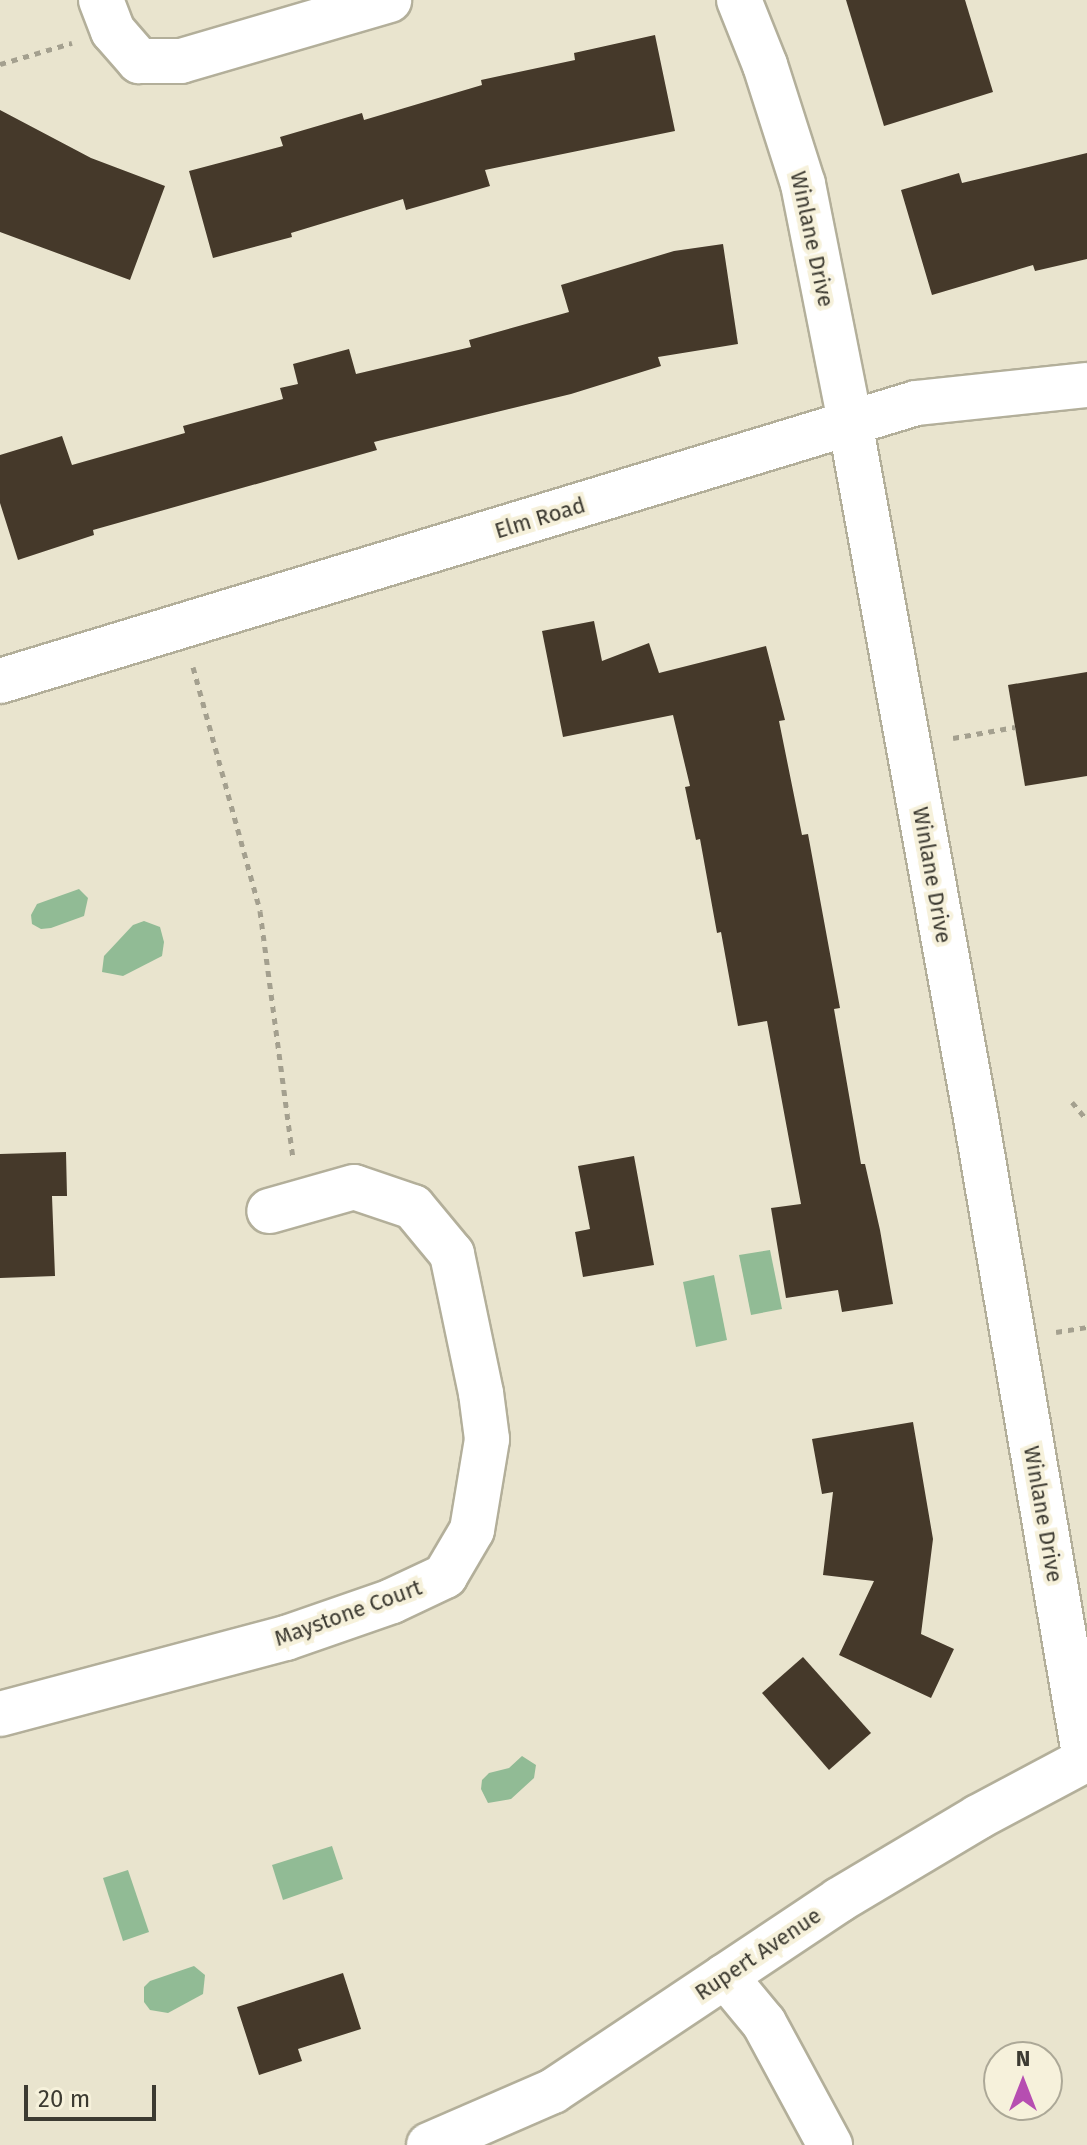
<!DOCTYPE html>
<html>
<head>
<meta charset="utf-8">
<style>
  body { margin:0 }
  #map { position:relative; width:1087px; height:2145px; overflow:hidden; background:#e9e4ce; font-family:"Fira Sans",sans-serif }
  div>[style] { position:absolute }
  .water>* { inset:0; background:#91bb95 }
  .building>* { inset:0; background:#45392a }
  .path>* { height:5px; margin-top:-2.5px; transform-origin:0; background:repeating-linear-gradient(90deg,#a4a08f 0 6px,transparent 0 12px) }
  .roads { filter:drop-shadow(2px 0 #b3af9a) drop-shadow(-2px 0 #b3af9a) drop-shadow(0 2px #b3af9a) drop-shadow(0 -2px #b3af9a) }
  .minor>* { height:44px; margin:-22px; padding:0 22px; transform-origin:22px; border-radius:22px; background:#fff }
  span { translate:-50% -50%; white-space:nowrap; text-align:center; line-height:1.15; -webkit-text-stroke:8px #f6f1db; paint-order:stroke }
  .street-label { font-size:22px; color:#3c3a31 }
  .north { position:absolute; left:983px; top:2041px; width:80px; height:80px; box-sizing:border-box; background:#f6f1db; border:2px solid #aca897; border-radius:50%; rotate:0deg; font-size:22px; font-weight:700; line-height:32px; text-align:center; color:#3c3a31 }
  .north::after { content:''; display:block; margin:auto; width:28px; height:36px; background:#b64eb1; clip-path:polygon(50% 0,100% 100%,50% 72%,0 100%) }
  .scale { position:absolute; left:24px; top:2085px; width:132px; height:36px; box-sizing:border-box; border:4px solid #3c3a31; border-top:0; padding-left:10px; font-size:24px; line-height:28px; white-space:nowrap; color:#3c3a31; -webkit-text-stroke:6px #f6f1db; paint-order:stroke }
</style>
</head>
<body>
<div id="map">
  <div class="water">
    <i style="clip-path:polygon(79px 889px,88px 898px,84px 916px,51px 928px,41px 929px,32px 924px,31px 915px,37px 904px)"></i>
    <i style="clip-path:polygon(144px 921px,160px 927px,164px 942px,162px 956px,123px 976px,102px 972px,104px 956px,133px 925px)"></i>
    <i style="clip-path:polygon(770px 1250px,782px 1309px,751px 1315px,739px 1255px)"></i>
    <i style="clip-path:polygon(714px 1275px,727px 1340px,696px 1347px,683px 1282px)"></i>
    <i style="clip-path:polygon(522px 1756px,536px 1765px,534px 1778px,511px 1799px,488px 1803px,481px 1789px,482px 1780px,489px 1773px,509px 1768px)"></i>
    <i style="clip-path:polygon(332px 1846px,343px 1879px,283px 1900px,272px 1865px)"></i>
    <i style="clip-path:polygon(128px 1870px,149px 1932px,123px 1941px,103px 1878px)"></i>
    <i style="clip-path:polygon(194px 1966px,205px 1975px,203px 1994px,168px 2013px,150px 2010px,144px 2002px,144px 1987px,150px 1981px)"></i>
  </div>
  <div class="building">
    <i style="clip-path:polygon(846px 0,965px 0,993px 92px,884px 126px)"></i>
    <i style="clip-path:polygon(655px 35px,675px 131px,485px 170px,490px 186px,406px 210px,403px 199px,291px 233px,292px 237px,213px 258px,189px 171px,283px 146px,280px 137px,362px 113px,364px 120px,482px 85px,481px 80px,575px 60px,574px 53px)"></i>
    <i style="clip-path:polygon(0 110px,91px 158px,165px 186px,130px 280px,0 232px)"></i>
    <i style="clip-path:polygon(1087px 153px,1087px 259px,1035px 271px,1033px 265px,932px 295px,901px 190px,959px 173px,962px 183px)"></i>
    <i style="clip-path:polygon(723px 244px,738px 344px,658px 357px,661px 366px,571px 394px,374px 442px,377px 450px,93px 530px,94px 535px,18px 560px,0 503px,0 455px,62px 436px,72px 465px,185px 433px,183px 426px,283px 399px,280px 388px,298px 384px,293px 364px,349px 349px,356px 374px,471px 347px,469px 340px,569px 312px,561px 285px,674px 251px)"></i>
    <i style="clip-path:polygon(594px 621px,602px 661px,649px 643px,659px 673px,766px 646px,785px 720px,779px 721px,802px 835px,808px 834px,840px 1008px,834px 1009px,861px 1164px,865px 1164px,880px 1230px,893px 1304px,842px 1312px,838px 1290px,786px 1298px,771px 1208px,801px 1204px,767px 1021px,738px 1026px,721px 932px,717px 933px,700px 839px,696px 840px,685px 787px,690px 786px,673px 715px,563px 737px,542px 631px)"></i>
    <i style="clip-path:polygon(1087px 672px,1087px 776px,1025px 786px,1008px 685px)"></i>
    <i style="clip-path:polygon(66px 1152px,67px 1196px,52px 1196px,55px 1276px,0 1278px,0 1154px)"></i>
    <i style="clip-path:polygon(634px 1156px,654px 1265px,583px 1277px,575px 1232px,590px 1229px,578px 1166px)"></i>
    <i style="clip-path:polygon(913px 1422px,933px 1539px,921px 1634px,954px 1649px,931px 1698px,839px 1655px,874px 1581px,823px 1575px,833px 1492px,822px 1494px,812px 1439px)"></i>
    <i style="clip-path:polygon(803px 1657px,871px 1733px,829px 1770px,762px 1693px)"></i>
    <i style="clip-path:polygon(343px 1973px,361px 2029px,298px 2049px,302px 2061px,259px 2075px,237px 2007px)"></i>
  </div>
  <div class="path">
    <i style="left:0;top:64px;width:75px;rotate:-16.3deg"></i>
    <i style="left:193px;top:667px;width:253px;rotate:74.6deg"></i>
    <i style="left:260px;top:911px;width:249px;rotate:82.4deg"></i>
    <i style="left:953px;top:738px;width:63px;rotate:-10.1deg"></i>
    <i style="left:1072px;top:1102px;width:23px;rotate:50deg"></i>
    <i style="left:1056px;top:1332px;width:31px;rotate:-9deg"></i>
  </div>
  <div class="roads">
    <div class="minor">
      <i style="left:101px;top:0;width:33px;rotate:69deg"></i>
      <i style="left:113px;top:31px;width:40px;rotate:49deg"></i>
      <i style="left:139px;top:61px;width:42px"></i>
      <i style="left:181px;top:61px;width:217px;rotate:-16.3deg"></i>
      <i style="left:739px;top:0;width:70px;rotate:68.2deg"></i>
      <i style="left:765px;top:65px;width:125px;rotate:72.3deg"></i>
      <i style="left:803px;top:184px;width:243px;rotate:78.8deg"></i>
      <i style="left:850px;top:422px;width:707px;rotate:79.74deg"></i>
      <i style="left:976px;top:1118px;width:651px;rotate:80.36deg"></i>
      <i style="left:0;top:681px;width:957px;rotate:-16.88deg"></i>
      <i style="left:916px;top:403px;width:172px;rotate:-6deg"></i>
      <i style="left:0;top:1714px;width:296px;rotate:-14.9deg"></i>
      <i style="left:286px;top:1638px;width:112px;rotate:-19.2deg"></i>
      <i style="left:392px;top:1601px;width:59px;rotate:-25.3deg"></i>
      <i style="left:445px;top:1576px;width:53px;rotate:-59.6deg"></i>
      <i style="left:472px;top:1530px;width:92px;rotate:-80.6deg"></i>
      <i style="left:487px;top:1439px;width:46px;rotate:-97.4deg"></i>
      <i style="left:481px;top:1393px;width:142px;rotate:-101.8deg"></i>
      <i style="left:452px;top:1254px;width:61px;rotate:-129.7deg"></i>
      <i style="left:413px;top:1207px;width:62px;rotate:-161.3deg"></i>
      <i style="left:354px;top:1187px;width:88px;rotate:164.2deg"></i>
      <i style="left:725px;top:1976px;width:61px;rotate:50.3deg"></i>
      <i style="left:764px;top:2023px;width:139px;rotate:61.6deg"></i>
      <i style="left:429px;top:2145px;width:135px;rotate:-23.5deg"></i>
      <i style="left:553px;top:2091px;width:344px;rotate:-33.7deg"></i>
      <i style="left:839px;top:1900px;width:162px;rotate:-30.8deg"></i>
      <i style="left:978px;top:1817px;width:123px;rotate:-28deg"></i>
    </div>
  </div>
  <div class="street-label">
    <span style="left:812px;top:239px;rotate:78deg">Winlane Drive</span>
    <span style="left:540px;top:518px;rotate:-17deg">Elm Road</span>
    <span style="left:932px;top:875px;rotate:80deg">Winlane Drive</span>
    <span style="left:1043px;top:1514px;rotate:80deg">Winlane Drive</span>
    <span style="left:348px;top:1613px;rotate:-20deg">Maystone Court</span>
    <span style="left:758px;top:1954px;rotate:-34deg">Rupert Avenue</span>
  </div>
  <div class="north">N</div>
  <div class="scale">20 m</div>
</div>
</body>
</html>
